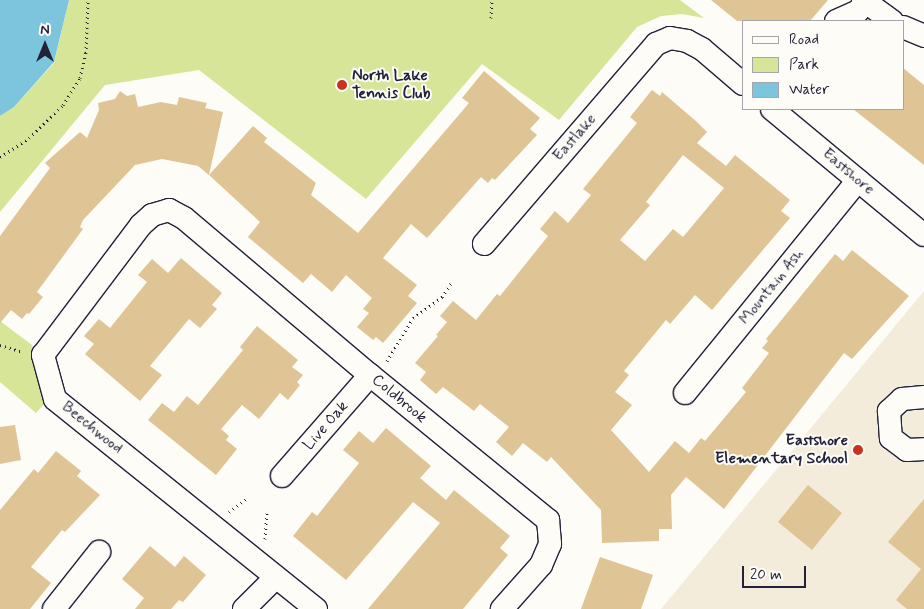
<!DOCTYPE html>
<html>
<head>
<meta charset="utf-8">
<style>
  body { margin:0 }
  #map { position:relative; width:924px; height:609px; overflow:hidden; background:#fdfcf7; font-family:Mynerve,sans-serif }
  div>[style] { position:absolute }
  .built>* { inset:0; background:#f4ecda }
  .green>* { inset:0; background:#d6e598 }
  .water>* { inset:0; background:#7cc5dd }
  .building>* { inset:0; background:#dfc595 }
  .path>* { height:3px; margin-top:-1.5px; transform-origin:0; background:repeating-linear-gradient(90deg,#22223b 0 1px,transparent 0 5px) }
  .roads { filter:drop-shadow(1px 0 #22223b) drop-shadow(-1px 0 #22223b) drop-shadow(0 1px #22223b) drop-shadow(0 -1px #22223b) }
  .minor>* { height:22px; margin:-11px; padding:0 11px; transform-origin:11px; border-radius:11px; background:#fdfcf7 }
  .dots>* { width:14px; height:14px; translate:-50% -50%; box-sizing:border-box; border:2px solid #fdfcf7; border-radius:50% }
  span { translate:-50% -50%; white-space:nowrap; text-align:center; line-height:1.15; -webkit-text-stroke:4px #fdfcf7; paint-order:stroke }
  .poi-label { font-size:16px; color:#22223b; font-weight:700 }
  .left { translate:0 -50%; text-align:left }
  .right { translate:-100% -50%; text-align:right }
  .street-label { font-size:16px; color:#22223b }
  .legend { position:absolute; left:742px; top:20px; width:162px; height:90px; box-sizing:border-box; background:#fdfcf7; border:1px solid #a5a5ac; margin:0; padding:6px 9px; list-style:none; font-size:15px; color:#22223b }
  .legend li { display:flex; align-items:center; gap:10px; height:25px }
  .legend b { width:25px; border:1px solid #a5a5ac }
  .north { position:absolute; left:20px; top:20px; width:50px; height:50px; -webkit-text-stroke:4px #fdfcf7; paint-order:stroke; rotate:0deg; font-size:14px; font-weight:700; line-height:20px; text-align:center; color:#22223b }
  .north::after { content:''; display:block; margin:auto; width:18px; height:22px; background:#22223b; clip-path:polygon(50% 0,100% 100%,50% 72%,0 100%) }
  .scale { position:absolute; left:742px; top:566px; width:64px; height:22px; box-sizing:border-box; border:2px solid #22223b; border-top:0; padding-left:6px; font-size:15px; line-height:18px; white-space:nowrap; color:#22223b; -webkit-text-stroke:4px #fdfcf7; paint-order:stroke }
</style>
</head>
<body>
<div id="map">
  <div class="built">
    <i style="clip-path:polygon(924px 291px,924px 609px,661px 609px)"></i>
  </div>
  <div class="green">
    <i style="clip-path:polygon(69px 0,680px 0,704px 18px,682px 14px,661px 16px,637px 27px,559px 120px,482px 64px,366px 199px,199px 70px,105px 85px,0 212px,0 116px,14px 107px,54px 63px)"></i>
    <i style="clip-path:polygon(0 321px,32px 345px,44px 404px,36px 413px,0 382px)"></i>
  </div>
  <div class="water">
    <i style="clip-path:polygon(0 0,69px 0,54px 62px,14px 107px,0 116px)"></i>
  </div>
  <div class="building">
    <i style="clip-path:polygon(711px 0,828px 0,810px 21px,737px 21px)"></i>
    <i style="clip-path:polygon(903px 68px,924px 85px,924px 165px,853px 109px,903px 109px)"></i>
    <i style="clip-path:polygon(484px 71px,540px 118px,530px 129px,537px 135px,495px 180px,492px 178px,488px 183px,481px 177px,427px 238px,411px 224px,383px 258px,417px 285px,408px 296px,417px 303px,383px 343px,376px 337px,373px 340px,357px 327px,369px 313px,363px 309px,372px 298px,346px 275px,332px 292px,311px 274px,303px 283px,248px 237px,260px 222px,209px 175px,253px 126px,267px 138px,264px 142px,316px 183px,311px 195px,358px 233px,469px 103px,462px 98px)"></i>
    <i style="clip-path:polygon(evenodd,652px 90px,660px 96px,662px 92px,697px 122px,707px 132px,697px 143px,726px 166px,735px 155px,790px 200px,781px 211px,790px 218px,712px 310px,695px 295px,670px 324px,666px 320px,624px 371px,629px 375px,615px 392px,632px 405px,611px 430px,649px 472px,675px 441px,689px 453px,701px 438px,705px 441px,746px 392px,742px 388px,769px 353px,762px 348px,768px 341px,766px 339px,835px 254px,843px 261px,852px 250px,909px 296px,852px 359px,844px 353px,724px 509px,686px 477px,671px 495px,672px 529px,659px 529px,659px 541px,602px 543px,601px 510px,551px 457px,547px 462px,523px 443px,512px 456px,496px 442px,509px 427px,480px 404px,474px 411px,443px 387px,436px 394px,420px 380px,426px 372px,415px 363px,438px 336px,436px 335px,447px 322px,440px 316px,453px 301px,476px 320px,497px 294px,500px 296px,548px 236px,540px 229px,555px 211px,568px 223px,591px 195px,583px 189px,637px 123px,630px 117px,652px 90px,683px 155px,724px 188px,683px 237px,673px 229px,645px 261px,620px 240px,650px 205px,646px 202px,683px 155px)"></i>
    <i style="clip-path:polygon(120px 91px,127px 96px,135px 94px,138px 107px,161px 102px,177px 105px,179px 97px,207px 103px,205px 108px,223px 112px,209px 175px,198px 166px,162px 159px,135px 165px,83px 220px,80px 227px,83px 229px,37px 292px,43px 297px,29px 314px,27px 313px,22px 319px,11px 310px,0 323px,0 236px,50px 168px,45px 163px,80px 132px,87px 138px,99px 110px,98px 103px,115px 99px)"></i>
    <i style="clip-path:polygon(181px 258px,222px 293px,212px 305px,217px 309px,200px 328px,189px 319px,150px 366px,162px 375px,140px 401px,85px 354px,94px 344px,84px 336px,99px 319px,110px 328px,147px 282px,138px 275px,152px 259px,168px 273px)"></i>
    <i style="clip-path:polygon(257px 326px,298px 360px,292px 367px,303px 375px,297px 382px,300px 385px,288px 400px,280px 393px,259px 419px,242px 405px,221px 429px,229px 436px,226px 440px,237px 449px,216px 475px,148px 420px,162px 403px,174px 412px,187px 396px,198px 405px,243px 350px,240px 347px)"></i>
    <i style="clip-path:polygon(15px 425px,21px 460px,0 464px,0 427px)"></i>
    <i style="clip-path:polygon(386px 428px,431px 466px,420px 478px,446px 500px,454px 490px,510px 536px,500px 548px,508px 555px,463px 609px,368px 609px,440px 523px,413px 502px,346px 580px,293px 536px,312px 512px,317px 516px,359px 463px,343px 450px,359px 431px,373px 443px)"></i>
    <i style="clip-path:polygon(56px 451px,81px 471px,77px 476px,100px 495px,65px 532px,62px 530px,31px 567px,51px 583px,30px 609px,0 609px,0 510px,34px 469px,38px 473px)"></i>
    <i style="clip-path:polygon(808px 485px,842px 513px,812px 550px,778px 522px)"></i>
    <i style="clip-path:polygon(924px 499px,924px 609px,907px 609px,896px 600px,921px 569px,888px 542px)"></i>
    <i style="clip-path:polygon(150px 546px,175px 567px,184px 556px,206px 575px,183px 602px,179px 600px,171px 609px,135px 609px,144px 598px,122px 579px)"></i>
    <i style="clip-path:polygon(600px 557px,653px 575px,641px 609px,581px 609px)"></i>
  </div>
  <div class="path">
    <i style="left:491px;top:18px;width:18px;rotate:-87deg"></i>
    <i style="left:0;top:157px;width:35px;rotate:-33deg"></i>
    <i style="left:29px;top:138px;width:47px;rotate:-44.1deg"></i>
    <i style="left:63px;top:105px;width:32px;rotate:-58deg"></i>
    <i style="left:80px;top:78px;width:26px;rotate:-77deg"></i>
    <i style="left:86px;top:53px;width:53px;rotate:-87.8deg"></i>
    <i style="left:0;top:345px;width:24px;rotate:17deg"></i>
    <i style="left:387px;top:361px;width:50px;rotate:-58.8deg"></i>
    <i style="left:413px;top:318px;width:36px;rotate:-36deg"></i>
    <i style="left:442px;top:297px;width:20px;rotate:-57deg"></i>
    <i style="left:229px;top:512px;width:21px;rotate:-37deg"></i>
    <i style="left:265px;top:539px;width:26px;rotate:-86deg"></i>
  </div>
  <div class="roads">
    <div class="minor">
      <i style="left:863px;top:0;width:36px;rotate:36deg"></i>
      <i style="left:836px;top:21px;width:24px;rotate:-24deg"></i>
      <i style="left:858px;top:11px;width:12px;rotate:-48deg"></i>
      <i style="left:903px;top:27px;width:23px;rotate:23deg"></i>
      <i style="left:772px;top:109px;width:197px;rotate:39.7deg"></i>
      <i style="left:484px;top:244px;width:264px;rotate:-49.3deg"></i>
      <i style="left:656px;top:44px;width:15px;rotate:-23deg"></i>
      <i style="left:670px;top:38px;width:17px;rotate:10deg"></i>
      <i style="left:687px;top:41px;width:17px;rotate:28deg"></i>
      <i style="left:702px;top:49px;width:54px;rotate:40.5deg"></i>
      <i style="left:685px;top:393px;width:274px;rotate:-50.9deg"></i>
      <i style="left:924px;top:397px;width:22px;rotate:175deg"></i>
      <i style="left:902px;top:399px;width:18px;rotate:137deg"></i>
      <i style="left:889px;top:411px;width:27px;rotate:86deg"></i>
      <i style="left:891px;top:438px;width:20px;rotate:37deg"></i>
      <i style="left:907px;top:450px;width:17px;rotate:-3deg"></i>
      <i style="left:282px;top:476px;width:134px;rotate:-48.9deg"></i>
      <i style="left:54px;top:609px;width:73px;rotate:-51.7deg"></i>
      <i style="left:244px;top:609px;width:45px;rotate:-45deg"></i>
      <i style="left:316px;top:609px;width:335px;rotate:-141.2deg"></i>
      <i style="left:55px;top:399px;width:46px;rotate:-105.3deg"></i>
      <i style="left:43px;top:355px;width:163px;rotate:-53deg"></i>
      <i style="left:141px;top:225px;width:15px;rotate:-42deg"></i>
      <i style="left:152px;top:215px;width:18px;rotate:-16deg"></i>
      <i style="left:169px;top:210px;width:17px;rotate:28deg"></i>
      <i style="left:184px;top:218px;width:243px;rotate:40.2deg"></i>
      <i style="left:370px;top:375px;width:230px;rotate:39.2deg"></i>
      <i style="left:548px;top:520px;width:24px;rotate:85deg"></i>
      <i style="left:550px;top:544px;width:23px;rotate:113deg"></i>
      <i style="left:541px;top:565px;width:59px;rotate:131.6deg"></i>
    </div>
  </div>
  <div class="dots">
    <i style="left:342px;top:85px;background:#c8321e"></i>
    <i style="left:858px;top:450px;background:#c8321e"></i>
  </div>
  <div class="poi-label">
    <span class="left" style="left:352px;top:85px">North Lake<br>Tennis Club</span>
    <span class="right" style="left:848px;top:450px">Eastshore<br>Elementary School</span>
  </div>
  <div class="street-label">
    <span style="left:575px;top:138px;rotate:-49deg">Eastlake</span>
    <span style="left:848px;top:172px;rotate:40deg">Eastshore</span>
    <span style="left:772px;top:287px;rotate:-51deg">Mountain Ash</span>
    <span style="left:399px;top:399px;rotate:40deg">Coldbrook</span>
    <span style="left:326px;top:426px;rotate:-49deg">Live Oak</span>
    <span style="left:92px;top:428px;rotate:39deg">Beechwood</span>
  </div>
  <ul class="legend">
  <li><b style="height:6px;background:#fdfcf7"></b>Road</li>
  <li><b style="height:14px;background:#d6e598"></b>Park</li>
  <li><b style="height:14px;background:#7cc5dd"></b>Water</li>
  </ul>
  <div class="north">N</div>
  <div class="scale">20 m</div>
</div>
</body>
</html>
